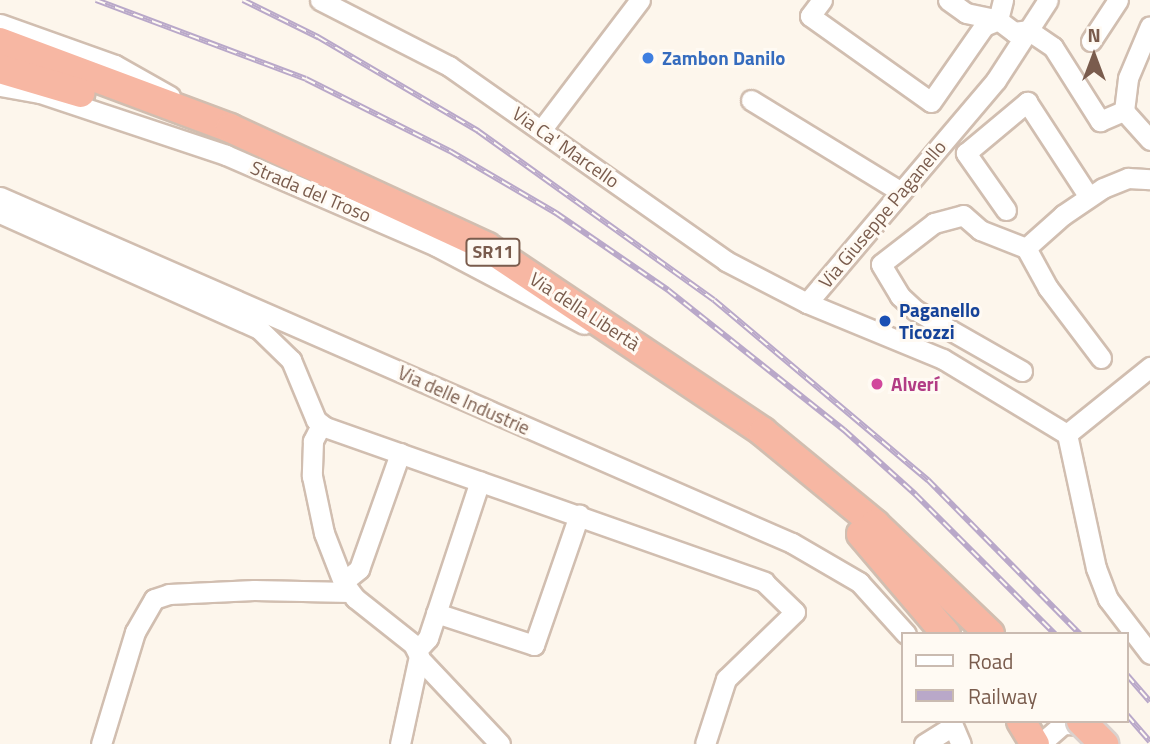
<!DOCTYPE html>
<html>
<head>
<meta charset="utf-8">
<style>
  body { margin:0 }
  #map { position:relative; width:1150px; height:744px; overflow:hidden; background:#fdf6ec; font-family:"Titillium Web",sans-serif }
  div>[style] { position:absolute }
  .roads { filter:drop-shadow(2px 0 #d1beb0) drop-shadow(-2px 0 #d1beb0) drop-shadow(0 2px #d1beb0) drop-shadow(0 -2px #d1beb0) }
  .minor>* { height:19px; margin:-9.5px; padding:0 9.5px; transform-origin:9.5px; border-radius:9.5px; background:#fff }
  .highway>* { height:28px; margin:-14px; padding:0 14px; transform-origin:14px; border-radius:14px; background:#f7b7a3 }
  .rail>* { height:6px; margin-top:-3px; transform-origin:0; background:repeating-linear-gradient(90deg,#fffaf3 0 10px,#b9a8c9 0 20px); box-sizing:border-box; border-block:2px solid #b9a8c9 }
  .bridges { filter:drop-shadow(2px 0 #dad1cd) drop-shadow(-2px 0 #dad1cd) drop-shadow(0 2px #dad1cd) drop-shadow(0 -2px #dad1cd) }
  .highway-bridge>* { height:28px; margin:-14px; padding:0 14px; transform-origin:14px; border-radius:14px; background:#f7b7a3 }
  .dots>* { width:19px; height:19px; translate:-50% -50%; box-sizing:border-box; border:4px solid #fffaf3; border-radius:50% }
  span { translate:-50% -50%; white-space:nowrap; text-align:center; line-height:1.15; -webkit-text-stroke:6px #fffaf3; paint-order:stroke }
  .shield-label span { padding:2px 5px; background:#fffaf3; border:2px solid; border-radius:5px; -webkit-text-stroke-width:0 }
  .shield-label { font-size:18px; color:#7a5c4d; font-weight:700 }
  .shop-label { font-size:19px; color:#366cbe; font-weight:700 }
  .left { translate:0 -50%; text-align:left }
  .street-label { font-size:19px; color:#7a5c4d }
  .transit-label { font-size:19px; color:#164399; font-weight:700 }
  .hotel-label { font-size:19px; color:#b23c85; font-weight:700 }
  .legend { position:absolute; left:901px; top:632px; width:228px; height:91px; box-sizing:border-box; background:#fffaf3; border:2px solid #cabbb1; margin:0; padding:9px 12px; list-style:none; font-size:21px; color:#7a5c4d }
  .legend li { display:flex; align-items:center; gap:14px; height:35px }
  .legend b { width:35px; border:2px solid #cabbb1 }
  .north { position:absolute; left:1059px; top:21px; width:70px; height:70px; -webkit-text-stroke:5px #fffaf3; paint-order:stroke; rotate:0deg; font-size:19px; font-weight:700; line-height:28px; text-align:center; color:#7a5c4d }
  .north::after { content:''; display:block; margin:auto; width:24px; height:32px; background:#7a5c4d; clip-path:polygon(50% 0,100% 100%,50% 72%,0 100%) }
</style>
</head>
<body>
<div id="map">
  <div class="roads">
    <div class="minor">
      <i style="left:320px;top:0;width:145px;rotate:27.1deg"></i>
      <i style="left:449px;top:66px;width:339px;rotate:35.1deg"></i>
      <i style="left:726px;top:261px;width:91px;rotate:27.4deg"></i>
      <i style="left:807px;top:303px;width:147px;rotate:22.4deg"></i>
      <i style="left:943px;top:359px;width:145px;rotate:31.2deg"></i>
      <i style="left:1067px;top:434px;width:137px;rotate:77.8deg"></i>
      <i style="left:1096px;top:568px;width:33px;rotate:69deg"></i>
      <i style="left:1108px;top:599px;width:69px;rotate:52.6deg"></i>
      <i style="left:822px;top:0;width:20px;rotate:127deg"></i>
      <i style="left:810px;top:16px;width:148px;rotate:35.4deg"></i>
      <i style="left:931px;top:102px;width:93px;rotate:-55.1deg"></i>
      <i style="left:984px;top:26px;width:15px;rotate:-23deg"></i>
      <i style="left:948px;top:0;width:22px;rotate:36deg"></i>
      <i style="left:966px;top:13px;width:33px;rotate:12deg"></i>
      <i style="left:998px;top:20px;width:20px;rotate:37deg"></i>
      <i style="left:1014px;top:32px;width:14px;rotate:-8deg"></i>
      <i style="left:1028px;top:30px;width:30px;rotate:34deg"></i>
      <i style="left:1053px;top:47px;width:88px;rotate:57.6deg"></i>
      <i style="left:1100px;top:121px;width:26px;rotate:-23deg"></i>
      <i style="left:1124px;top:111px;width:33px;rotate:-83deg"></i>
      <i style="left:1128px;top:78px;width:56px;rotate:-67.1deg"></i>
      <i style="left:998px;top:20px;width:21px;rotate:-76deg"></i>
      <i style="left:0;top:24px;width:122px;rotate:19.6deg"></i>
      <i style="left:115px;top:65px;width:63px;rotate:29.4deg"></i>
      <i style="left:1091px;top:41px;width:49px;rotate:-56.6deg"></i>
      <i style="left:0;top:86px;width:41px;rotate:9.9deg"></i>
      <i style="left:40px;top:93px;width:196px;rotate:18.4deg"></i>
      <i style="left:226px;top:155px;width:229px;rotate:23.4deg"></i>
      <i style="left:436px;top:246px;width:167px;rotate:27.8deg"></i>
      <i style="left:751px;top:100px;width:176px;rotate:31.5deg"></i>
      <i style="left:1124px;top:111px;width:39px;rotate:48deg"></i>
      <i style="left:542px;top:129px;width:162px;rotate:-52.8deg"></i>
      <i style="left:0;top:197px;width:864px;rotate:23.6deg"></i>
      <i style="left:792px;top:543px;width:78px;rotate:30.2deg"></i>
      <i style="left:859px;top:582px;width:70px;rotate:47.9deg"></i>
      <i style="left:1006px;top:210px;width:70px;rotate:-125.1deg"></i>
      <i style="left:966px;top:153px;width:80px;rotate:-39.9deg"></i>
      <i style="left:1027px;top:102px;width:113px;rotate:56.9deg"></i>
      <i style="left:0;top:213px;width:284px;rotate:24.1deg"></i>
      <i style="left:259px;top:329px;width:45px;rotate:44.1deg"></i>
      <i style="left:291px;top:360px;width:65px;rotate:67.4deg"></i>
      <i style="left:316px;top:420px;width:11px;rotate:38deg"></i>
      <i style="left:325px;top:427px;width:466px;rotate:19.4deg"></i>
      <i style="left:764px;top:582px;width:43px;rotate:44.1deg"></i>
      <i style="left:795px;top:612px;width:96px;rotate:135.8deg"></i>
      <i style="left:726px;top:679px;width:68px;rotate:107.9deg"></i>
      <i style="left:807px;top:303px;width:292px;rotate:-49.7deg"></i>
      <i style="left:996px;top:80px;width:95px;rotate:-57deg"></i>
      <i style="left:1101px;top:358px;width:88px;rotate:-127.1deg"></i>
      <i style="left:1048px;top:288px;width:46px;rotate:-118.8deg"></i>
      <i style="left:1026px;top:248px;width:50px;rotate:-41.7deg"></i>
      <i style="left:1063px;top:215px;width:48px;rotate:-34deg"></i>
      <i style="left:1103px;top:188px;width:27px;rotate:-22deg"></i>
      <i style="left:1128px;top:178px;width:22px;rotate:3deg"></i>
      <i style="left:1022px;top:371px;width:123px;rotate:-150.3deg"></i>
      <i style="left:915px;top:310px;width:21px;rotate:-137deg"></i>
      <i style="left:900px;top:296px;width:37px;rotate:-121deg"></i>
      <i style="left:881px;top:264px;width:67px;rotate:-37.7deg"></i>
      <i style="left:934px;top:223px;width:30px;rotate:-15deg"></i>
      <i style="left:963px;top:215px;width:23px;rotate:41deg"></i>
      <i style="left:980px;top:230px;width:49px;rotate:21.4deg"></i>
      <i style="left:321px;top:425px;width:18px;rotate:117deg"></i>
      <i style="left:313px;top:441px;width:35px;rotate:92deg"></i>
      <i style="left:312px;top:476px;width:58px;rotate:78.1deg"></i>
      <i style="left:324px;top:533px;width:53px;rotate:68.8deg"></i>
      <i style="left:343px;top:582px;width:20px;rotate:53deg"></i>
      <i style="left:355px;top:598px;width:74px;rotate:38.4deg"></i>
      <i style="left:413px;top:644px;width:13px;rotate:63deg"></i>
      <i style="left:419px;top:656px;width:90px;rotate:102.2deg"></i>
      <i style="left:1067px;top:434px;width:107px;rotate:-38.9deg"></i>
      <i style="left:343px;top:582px;width:21px;rotate:-39deg"></i>
      <i style="left:359px;top:569px;width:123px;rotate:-70.5deg"></i>
      <i style="left:436px;top:613px;width:103px;rotate:18.1deg"></i>
      <i style="left:534px;top:645px;width:138px;rotate:-70.9deg"></i>
      <i style="left:417px;top:650px;width:16px;rotate:-47deg"></i>
      <i style="left:428px;top:638px;width:165px;rotate:-71.7deg"></i>
      <i style="left:419px;top:658px;width:118px;rotate:46.7deg"></i>
      <i style="left:951px;top:721px;width:25px;rotate:67deg"></i>
      <i style="left:101px;top:744px;width:117px;rotate:-73.1deg"></i>
      <i style="left:135px;top:632px;width:38px;rotate:-60deg"></i>
      <i style="left:154px;top:599px;width:16px;rotate:-18deg"></i>
      <i style="left:169px;top:594px;width:85px;rotate:-2.7deg"></i>
      <i style="left:254px;top:590px;width:96px;rotate:1.2deg"></i>
      <i style="left:924px;top:744px;width:34px;rotate:-32deg"></i>
      <i style="left:1040px;top:744px;width:30px;rotate:-41deg"></i>
      <i style="left:1063px;top:724px;width:27px;rotate:2deg"></i>
    </div>
    <div class="highway">
      <i style="left:0;top:42px;width:246px;rotate:20.5deg"></i>
      <i style="left:230px;top:128px;width:283px;rotate:24.8deg"></i>
      <i style="left:487px;top:247px;width:332px;rotate:33.8deg"></i>
      <i style="left:763px;top:432px;width:145px;rotate:39.4deg"></i>
      <i style="left:875px;top:524px;width:159px;rotate:43.7deg"></i>
      <i style="left:0;top:69px;width:84px;rotate:16.5deg"></i>
      <i style="left:861px;top:534px;width:131px;rotate:49.6deg"></i>
      <i style="left:1021px;top:721px;width:27px;rotate:59deg"></i>
    </div>
  </div>
  <div class="rail">
    <i style="left:96px;top:0;width:224px;rotate:20.6deg"></i>
    <i style="left:306px;top:79px;width:161px;rotate:26.6deg"></i>
    <i style="left:450px;top:151px;width:123px;rotate:30.3deg"></i>
    <i style="left:556px;top:213px;width:136px;rotate:34.5deg"></i>
    <i style="left:668px;top:290px;width:225px;rotate:38.5deg"></i>
    <i style="left:844px;top:430px;width:96px;rotate:42deg"></i>
    <i style="left:915px;top:494px;width:198px;rotate:45deg"></i>
    <i style="left:243px;top:0;width:84px;rotate:26.3deg"></i>
    <i style="left:318px;top:37px;width:186px;rotate:30.4deg"></i>
    <i style="left:478px;top:131px;width:290px;rotate:35.6deg"></i>
    <i style="left:714px;top:300px;width:280px;rotate:40.1deg"></i>
    <i style="left:928px;top:480px;width:216px;rotate:45.4deg"></i>
    <i style="left:1127px;top:675px;width:35px;rotate:49deg"></i>
    <i style="left:1127px;top:715px;width:35px;rotate:49deg"></i>
  </div>
  <div class="bridges">
    <div class="highway-bridge">
      <i style="left:1081px;top:721px;width:33px;rotate:45deg"></i>
    </div>
  </div>
  <div class="dots">
    <i style="left:648px;top:58px;background:#3f7fe0"></i>
    <i style="left:885px;top:321px;background:#1a4fb4"></i>
    <i style="left:877px;top:384px;background:#d1479c"></i>
  </div>
  <div class="shield-label">
    <span style="left:493px;top:252px">SR11</span>
  </div>
  <div class="shop-label">
    <span class="left" style="left:662px;top:58px">Zambon Danilo</span>
  </div>
  <div class="street-label">
    <span style="left:566px;top:147px;rotate:35deg">Via Ca' Marcello</span>
    <span style="left:311px;top:191px;rotate:23deg">Strada del Troso</span>
    <span style="left:882px;top:214px;rotate:-50deg">Via Giuseppe Paganello</span>
    <span style="left:585px;top:311px;rotate:33deg">Via della Libertà</span>
    <span style="left:464px;top:400px;rotate:24deg">Via delle Industrie</span>
  </div>
  <div class="transit-label">
    <span class="left" style="left:899px;top:321px">Paganello<br>Ticozzi</span>
  </div>
  <div class="hotel-label">
    <span class="left" style="left:891px;top:384px">Alverí</span>
  </div>
  <ul class="legend">
  <li><b style="height:9px;background:#fff"></b>Road</li>
  <li><b style="height:9px;background:#b9a8c9"></b>Railway</li>
  </ul>
  <div class="north">N</div>
</div>
</body>
</html>
